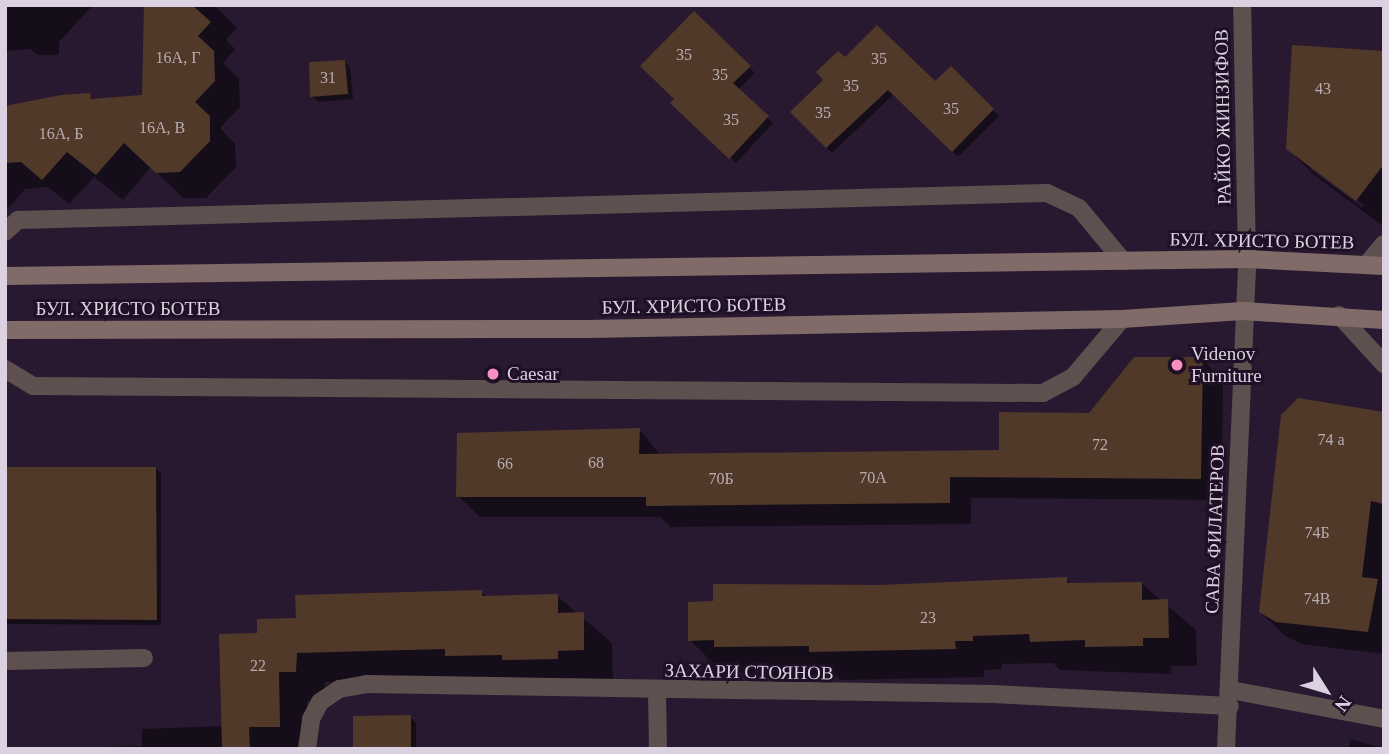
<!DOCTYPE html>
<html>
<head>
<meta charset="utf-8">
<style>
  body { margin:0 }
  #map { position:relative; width:1389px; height:754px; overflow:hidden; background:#291930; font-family:"Times New Roman",serif }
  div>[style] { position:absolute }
  .shadow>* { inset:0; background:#0007 }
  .building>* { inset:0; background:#503929 }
  .lane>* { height:18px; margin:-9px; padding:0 9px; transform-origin:9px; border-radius:9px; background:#5e504f }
  .street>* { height:18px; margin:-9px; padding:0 9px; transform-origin:9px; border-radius:9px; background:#5e504f }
  .secondary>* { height:18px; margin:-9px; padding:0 9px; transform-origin:9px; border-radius:9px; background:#816b68 }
  .dots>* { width:19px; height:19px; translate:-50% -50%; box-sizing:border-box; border:4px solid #1f1026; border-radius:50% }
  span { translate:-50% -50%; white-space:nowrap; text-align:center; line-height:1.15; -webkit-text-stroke:6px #1f1026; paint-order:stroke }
  .number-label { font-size:16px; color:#b8abb2 }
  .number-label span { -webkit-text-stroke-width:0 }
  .street-label { font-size:19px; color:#dbd1e0 }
  .poi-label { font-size:19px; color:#dbd1e0 }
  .left { translate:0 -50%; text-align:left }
  .frame { position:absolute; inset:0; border:7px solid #dbd1e0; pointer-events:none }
  .north { position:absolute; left:1291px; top:656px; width:70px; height:70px; -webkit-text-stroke:5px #1f1026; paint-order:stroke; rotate:127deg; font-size:19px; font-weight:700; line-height:28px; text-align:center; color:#dbd1e0 }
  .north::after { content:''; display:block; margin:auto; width:24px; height:32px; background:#dbd1e0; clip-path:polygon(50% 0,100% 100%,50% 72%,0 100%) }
</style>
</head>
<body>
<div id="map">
  <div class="shadow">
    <i style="clip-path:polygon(5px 5px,93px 5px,59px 42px,59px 55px,38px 55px,31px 49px,5px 51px)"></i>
    <i style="clip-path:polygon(96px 5px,214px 5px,237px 28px,226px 40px,235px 49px,223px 63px,239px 79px,240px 107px,220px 128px,235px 144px,236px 167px,206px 198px,183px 198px,151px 167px,123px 200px,94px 177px,69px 204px,48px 187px,25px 189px,9px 208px,5px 204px,5px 106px,89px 95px,95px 101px,144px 97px,150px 6px)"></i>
    <i style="clip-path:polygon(694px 13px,755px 73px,738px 90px,773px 123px,736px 163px,672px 103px)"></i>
    <i style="clip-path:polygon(evenodd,1384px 53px,1384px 224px,1383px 226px,1314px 175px,1288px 149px,1384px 53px,1311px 166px,1364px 205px,1362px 207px,1311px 170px,1311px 166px)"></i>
    <i style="clip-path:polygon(845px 60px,935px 84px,951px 68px,999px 116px,958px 157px,894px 94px,832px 153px,792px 112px)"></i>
    <i style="clip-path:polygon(345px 62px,350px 67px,353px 99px,318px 102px,312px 96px)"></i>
    <i style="clip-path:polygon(1202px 359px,1223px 381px,1222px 500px,971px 498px,971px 524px,670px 527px,660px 517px,480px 517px,458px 496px,640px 430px,661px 456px,1000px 452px,1090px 415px)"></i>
    <i style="clip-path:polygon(1384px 412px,1384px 654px,1301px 644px,1284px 635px,1260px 612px)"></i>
    <i style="clip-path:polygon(5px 468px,156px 468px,161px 474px,161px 625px,5px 624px)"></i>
    <i style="clip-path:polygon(1066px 579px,1071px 584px,1141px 583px,1196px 630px,1197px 666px,1171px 666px,1171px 674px,1060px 670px,1053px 663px,1002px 664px,1002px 669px,984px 670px,984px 677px,840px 680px,834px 674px,745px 676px,738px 669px,719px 669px,690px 640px,880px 587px)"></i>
    <i style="clip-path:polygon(481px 592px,487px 597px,557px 596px,612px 643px,613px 679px,325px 682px,325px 701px,307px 701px,308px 749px,5px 749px,142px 746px,142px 729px,223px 726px,259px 635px,297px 620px)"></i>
    <i style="clip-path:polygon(410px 717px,416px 723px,416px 749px,355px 749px)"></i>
    <i style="clip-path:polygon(1351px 739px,1384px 749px,1348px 749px)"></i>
  </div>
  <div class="building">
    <i style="clip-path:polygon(144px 5px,192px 5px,211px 22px,198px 36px,214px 51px,215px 81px,195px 102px,210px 116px,210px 141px,180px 172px,156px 173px,124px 143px,96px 175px,67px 152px,42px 180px,21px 162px,5px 163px,5px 106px,61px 95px,90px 93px,91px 99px,142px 95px)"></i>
    <i style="clip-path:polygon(694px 11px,751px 66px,733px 83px,769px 116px,729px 159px,670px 103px,674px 99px,640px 66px)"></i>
    <i style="clip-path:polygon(877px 25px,935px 81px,951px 66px,994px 109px,952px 152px,888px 90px,826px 148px,790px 112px,823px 80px,816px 72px,838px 51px,845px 57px)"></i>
    <i style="clip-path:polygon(1292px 45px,1384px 51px,1384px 164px,1356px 201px,1286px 149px)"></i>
    <i style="clip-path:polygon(345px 60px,348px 94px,310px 97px,309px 62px)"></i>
    <i style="clip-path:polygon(1134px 357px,1203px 357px,1201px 479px,950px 477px,950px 503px,646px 506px,646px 497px,456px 497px,457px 433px,640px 428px,639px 454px,999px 450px,999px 412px,1089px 413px)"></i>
    <i style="clip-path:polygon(1298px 398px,1384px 412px,1384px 504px,1371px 501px,1362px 577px,1378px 579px,1368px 632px,1276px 622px,1259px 612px,1281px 415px)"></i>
    <i style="clip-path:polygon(5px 467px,156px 467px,157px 620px,5px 619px)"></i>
    <i style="clip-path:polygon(1067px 577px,1067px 583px,1142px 582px,1142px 600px,1168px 599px,1169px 638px,1143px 638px,1143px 646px,1085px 647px,1085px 640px,1030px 642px,1029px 634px,973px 636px,973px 641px,955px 641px,956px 649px,809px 652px,809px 646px,714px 647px,714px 640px,688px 641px,688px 602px,713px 601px,713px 584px,880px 585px)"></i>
    <i style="clip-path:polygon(482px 590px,482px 596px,558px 594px,558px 613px,584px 612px,584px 650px,558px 651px,558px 659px,502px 660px,502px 655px,445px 656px,445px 649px,297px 653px,296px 672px,279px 672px,280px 727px,249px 727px,250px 749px,222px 749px,219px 634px,257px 633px,257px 619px,296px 618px,295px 595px)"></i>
    <i style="clip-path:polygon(411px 715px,411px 749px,353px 749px,353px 716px)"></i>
  </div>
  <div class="lane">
    <i style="left:5px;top:661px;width:139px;rotate:-1.2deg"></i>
    <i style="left:657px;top:692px;width:57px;rotate:89deg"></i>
  </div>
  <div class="street">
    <i style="left:5px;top:232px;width:18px;rotate:-43deg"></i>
    <i style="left:18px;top:220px;width:1029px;rotate:-1.5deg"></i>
    <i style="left:1047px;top:193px;width:35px;rotate:25deg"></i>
    <i style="left:1079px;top:208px;width:69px;rotate:50.3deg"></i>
    <i style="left:1367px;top:264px;width:26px;rotate:-50deg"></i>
    <i style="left:1339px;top:315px;width:67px;rotate:47.4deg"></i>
    <i style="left:5px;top:369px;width:33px;rotate:31deg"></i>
    <i style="left:33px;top:386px;width:1010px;rotate:0.4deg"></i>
    <i style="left:1043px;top:393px;width:34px;rotate:-28deg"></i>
    <i style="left:1073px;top:377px;width:76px;rotate:-49.8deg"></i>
    <i style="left:1231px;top:690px;width:156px;rotate:10.7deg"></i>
    <i style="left:307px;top:749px;width:30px;rotate:-82deg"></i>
    <i style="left:311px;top:719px;width:19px;rotate:-62deg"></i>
    <i style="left:320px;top:702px;width:23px;rotate:-34deg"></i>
    <i style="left:339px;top:689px;width:28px;rotate:-10deg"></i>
    <i style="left:367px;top:684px;width:626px;rotate:0.92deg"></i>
    <i style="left:993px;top:694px;width:237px;rotate:2.9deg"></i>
    <i style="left:1226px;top:749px;width:490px;rotate:-87.5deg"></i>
    <i style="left:1247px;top:259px;width:254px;rotate:-91.1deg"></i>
  </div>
  <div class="secondary">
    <i style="left:5px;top:276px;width:1242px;rotate:-0.78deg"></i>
    <i style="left:1247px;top:259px;width:137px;rotate:2.9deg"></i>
    <i style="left:5px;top:330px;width:582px;rotate:-0.1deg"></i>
    <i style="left:587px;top:329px;width:535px;rotate:-1.07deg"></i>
    <i style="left:1122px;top:319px;width:121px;rotate:-3.8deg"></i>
    <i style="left:1243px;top:311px;width:141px;rotate:3.7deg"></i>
  </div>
  <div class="dots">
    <i style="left:1177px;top:365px;background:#fc8fc1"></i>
    <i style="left:493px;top:374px;background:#fc8fc1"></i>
  </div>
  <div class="number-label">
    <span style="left:684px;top:55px">35</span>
    <span style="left:178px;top:58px">16А, Г</span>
    <span style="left:879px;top:59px">35</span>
    <span style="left:720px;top:75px">35</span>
    <span style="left:328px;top:78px">31</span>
    <span style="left:851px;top:86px">35</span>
    <span style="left:1323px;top:89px">43</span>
    <span style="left:951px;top:109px">35</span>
    <span style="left:823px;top:113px">35</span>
    <span style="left:731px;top:120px">35</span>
    <span style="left:162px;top:128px">16А, В</span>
    <span style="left:61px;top:134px">16А, Б</span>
    <span style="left:1331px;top:440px">74 a</span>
    <span style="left:1100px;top:445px">72</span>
    <span style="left:596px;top:463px">68</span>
    <span style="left:505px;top:464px">66</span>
    <span style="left:873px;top:478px">70А</span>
    <span style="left:721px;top:479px">70Б</span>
    <span style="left:1317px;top:533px">74Б</span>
    <span style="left:1317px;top:599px">74В</span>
    <span style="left:928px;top:618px">23</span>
    <span style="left:258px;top:666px">22</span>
  </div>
  <div class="street-label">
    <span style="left:1223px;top:117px;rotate:-91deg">РАЙКО ЖИНЗИФОВ</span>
    <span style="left:1262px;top:241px;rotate:1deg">БУЛ. ХРИСТО БОТЕВ</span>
    <span style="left:694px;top:306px;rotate:-1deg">БУЛ. ХРИСТО БОТЕВ</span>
    <span style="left:128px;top:309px">БУЛ. ХРИСТО БОТЕВ</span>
    <span style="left:1215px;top:529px;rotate:-88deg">САВА ФИЛАТЕРОВ</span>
    <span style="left:749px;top:672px;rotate:1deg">ЗАХАРИ СТОЯНОВ</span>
  </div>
  <div class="poi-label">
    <span class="left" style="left:1191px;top:365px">Videnov<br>Furniture</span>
    <span class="left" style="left:507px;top:374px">Caesar</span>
  </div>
  <div class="frame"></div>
  <div class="north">N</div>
</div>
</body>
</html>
